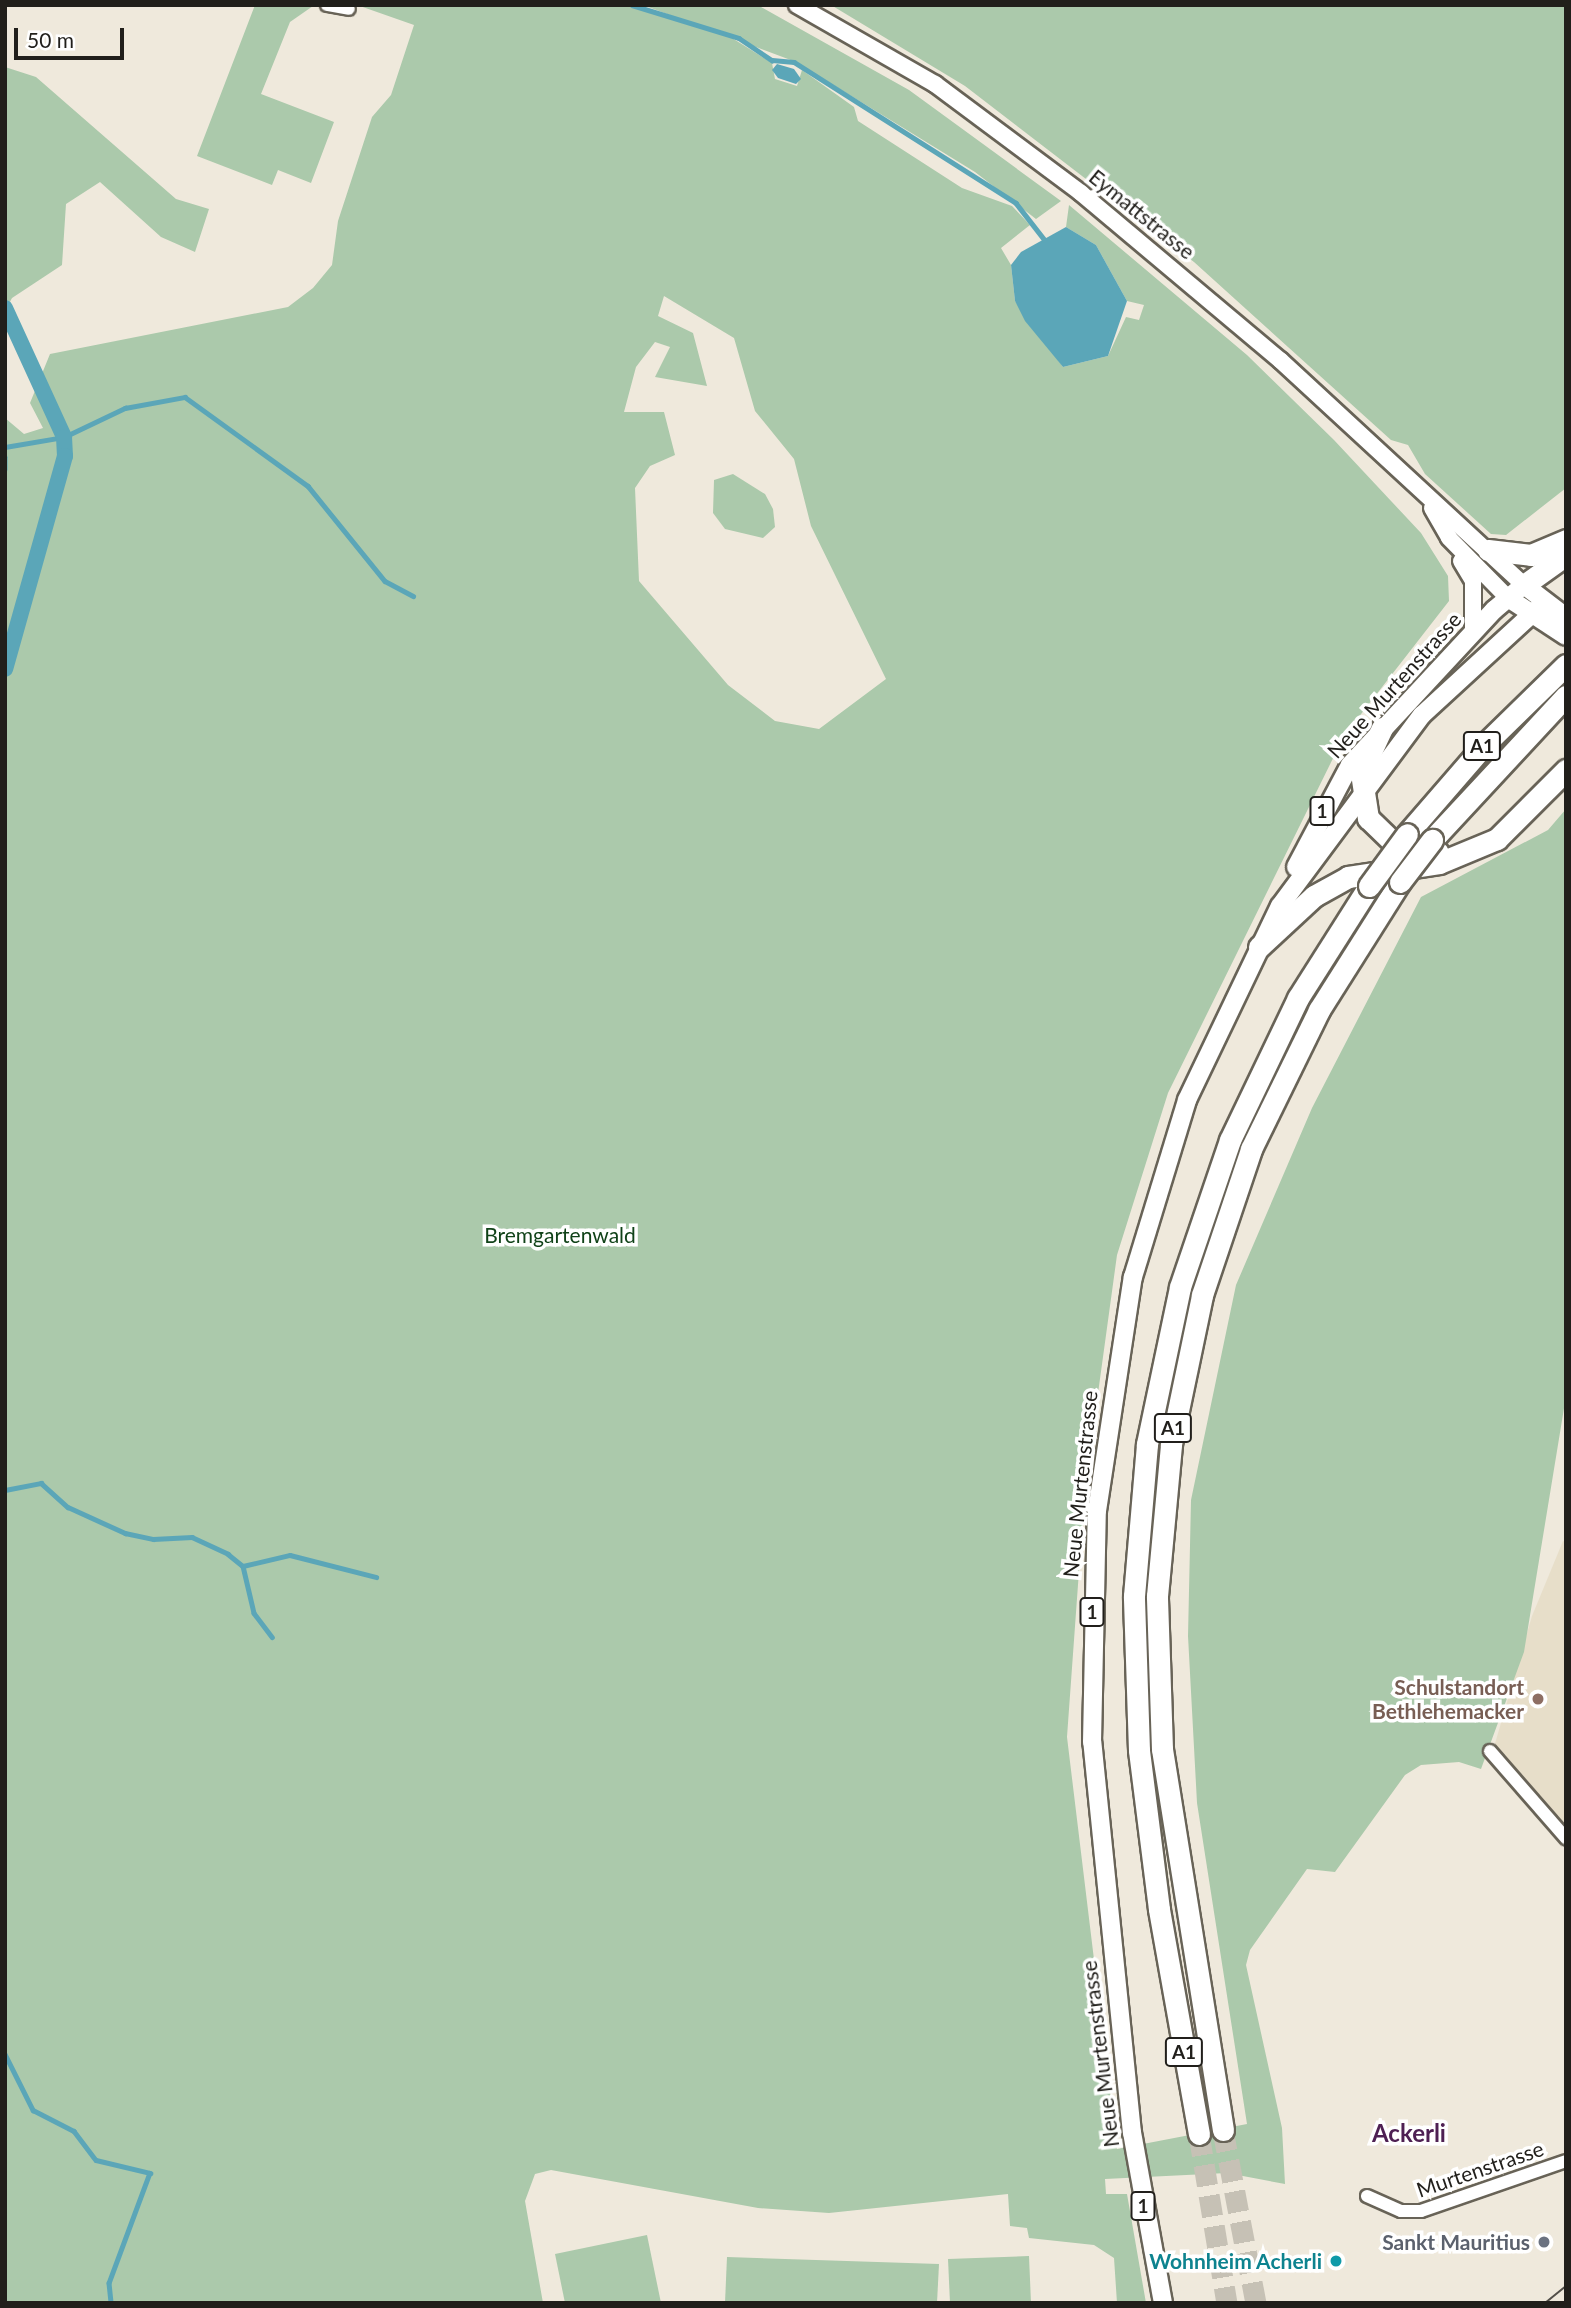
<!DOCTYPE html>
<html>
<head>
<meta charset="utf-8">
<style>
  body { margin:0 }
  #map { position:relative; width:1571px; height:2308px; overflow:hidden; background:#efe9dc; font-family:Lato,sans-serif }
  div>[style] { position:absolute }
  .built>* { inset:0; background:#e7dec9 }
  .green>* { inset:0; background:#abc9ab }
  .water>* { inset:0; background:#5ba6b8 }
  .stream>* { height:4.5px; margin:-2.25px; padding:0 2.25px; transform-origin:2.25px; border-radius:2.25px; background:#5ba6b8 }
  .canal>* { height:16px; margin:-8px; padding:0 8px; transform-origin:8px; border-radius:8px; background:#5ba6b8 }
  .motorway-tunnel>* { height:21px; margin-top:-10.5px; transform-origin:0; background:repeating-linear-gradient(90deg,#c6c1b5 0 21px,transparent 0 31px) }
  .roads { filter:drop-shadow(2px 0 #686357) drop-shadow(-2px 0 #686357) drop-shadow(0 2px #686357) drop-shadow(0 -2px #686357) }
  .minor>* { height:12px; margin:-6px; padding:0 6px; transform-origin:6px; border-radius:6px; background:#fff }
  .secondary>* { height:16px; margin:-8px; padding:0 8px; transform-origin:8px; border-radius:8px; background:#fff }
  .primary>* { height:18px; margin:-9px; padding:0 9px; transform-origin:9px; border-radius:9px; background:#fff }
  .motorway>* { height:21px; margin:-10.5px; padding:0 10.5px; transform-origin:10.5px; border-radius:10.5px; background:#fff }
  .tram>* { height:2px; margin:-1px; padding:0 1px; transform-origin:1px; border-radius:1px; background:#524f49 }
  .bridges { filter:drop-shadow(2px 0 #686357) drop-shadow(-2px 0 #686357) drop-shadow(0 2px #686357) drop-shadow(0 -2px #686357) }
  .motorway-bridge>* { height:21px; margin:-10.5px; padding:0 10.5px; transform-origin:10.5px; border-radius:10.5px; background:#fff }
  .dots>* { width:19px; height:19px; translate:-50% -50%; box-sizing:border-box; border:4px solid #fff; border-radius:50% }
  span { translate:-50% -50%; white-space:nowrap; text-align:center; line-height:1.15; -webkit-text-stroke:7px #fff; paint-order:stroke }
  .shield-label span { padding:2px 5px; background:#fff; border:2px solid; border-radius:5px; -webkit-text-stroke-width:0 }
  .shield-label { font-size:19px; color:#211f1b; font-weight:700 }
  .street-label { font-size:21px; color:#211f1b }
  .park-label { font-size:21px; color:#104218 }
  .education-label { font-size:21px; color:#785e54; font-weight:700 }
  .right { translate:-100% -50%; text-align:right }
  .worship-label { font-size:21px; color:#5b616d; font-weight:700 }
  .culture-label { font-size:21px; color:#0d838f; font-weight:700 }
  .quarter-label { font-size:24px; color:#4e2053; font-weight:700 }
  .frame { position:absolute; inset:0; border:7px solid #211f1b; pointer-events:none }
  .scale { position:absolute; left:14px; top:28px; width:110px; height:32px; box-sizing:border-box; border:4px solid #211f1b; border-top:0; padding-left:9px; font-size:21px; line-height:24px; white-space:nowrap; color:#211f1b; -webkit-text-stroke:5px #fff; paint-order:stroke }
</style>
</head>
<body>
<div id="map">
  <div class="built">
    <i style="clip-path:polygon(1563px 1541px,1566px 1542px,1566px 1830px,1494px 1747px,1532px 1616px)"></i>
  </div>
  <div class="green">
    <i style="clip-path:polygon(255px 5px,313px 6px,290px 22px,261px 94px,334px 122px,311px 183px,278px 170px,272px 185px,197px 156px)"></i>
    <i style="clip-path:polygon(evenodd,357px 5px,629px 5px,732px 38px,772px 63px,775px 79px,797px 86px,802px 70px,854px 107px,858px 121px,962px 188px,1012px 206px,1030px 225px,1001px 248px,1011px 265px,1015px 301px,1063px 367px,1108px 356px,1126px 317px,1139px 320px,1144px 305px,1127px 301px,1096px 245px,1066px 227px,1069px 205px,1247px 355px,1334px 440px,1421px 533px,1448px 576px,1449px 601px,1344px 736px,1168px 1093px,1117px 1255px,1085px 1488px,1067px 1737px,1117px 2149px,1247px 2124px,1197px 1803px,1188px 1636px,1191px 1500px,1236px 1285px,1312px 1108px,1421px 897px,1548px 830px,1566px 809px,1566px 1396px,1524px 1652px,1481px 1769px,1459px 1762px,1421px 1765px,1405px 1775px,1335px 1872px,1307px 1869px,1250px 1950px,1246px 1965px,1282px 2128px,1285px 2184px,1227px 2173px,1105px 2179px,1106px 2194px,1127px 2194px,1146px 2303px,1117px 2303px,1114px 2258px,1094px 2245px,1029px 2238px,1027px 2228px,1010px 2226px,1008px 2194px,829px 2213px,758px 2208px,551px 2170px,535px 2174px,525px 2201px,543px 2303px,5px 2303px,5px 418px,24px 434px,43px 428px,30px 403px,50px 354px,288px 307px,313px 288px,332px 265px,338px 221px,372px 117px,391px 95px,414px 25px,357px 5px,664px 296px,734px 338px,755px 411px,794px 459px,811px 526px,886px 679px,819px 729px,775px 721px,728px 685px,639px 581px,635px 488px,650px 466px,675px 455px,664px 412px,624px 412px,636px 367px,655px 342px,670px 347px,655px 377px,707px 386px,693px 333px,658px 316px,664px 296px)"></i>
    <i style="clip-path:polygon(643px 5px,761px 7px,909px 90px,1061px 201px,1036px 219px,975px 172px,796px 62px)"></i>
    <i style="clip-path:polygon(831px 5px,1566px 5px,1566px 488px,1506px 535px,1491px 534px,1425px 474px,1408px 445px,1391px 440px,1194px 262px,965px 86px)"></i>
    <i style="clip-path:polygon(5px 67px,36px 77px,176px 199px,209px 209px,195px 252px,161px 237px,100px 182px,66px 204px,62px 265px,12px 298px,5px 311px)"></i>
    <i style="clip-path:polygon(733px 474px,765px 494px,773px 509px,775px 527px,763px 538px,725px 529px,713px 513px,714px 480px)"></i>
    <i style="clip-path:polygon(647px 2235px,661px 2303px,565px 2303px,555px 2254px)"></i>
    <i style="clip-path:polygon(1029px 2256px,1031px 2303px,950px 2303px,948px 2259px)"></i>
    <i style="clip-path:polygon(727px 2257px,939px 2264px,937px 2303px,725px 2303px)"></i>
  </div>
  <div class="water">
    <i style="clip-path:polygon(777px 64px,794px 69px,801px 79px,796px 84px,778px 78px,772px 70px)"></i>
    <i style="clip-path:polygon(1066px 227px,1096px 245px,1127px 301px,1108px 356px,1063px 367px,1025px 321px,1015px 301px,1011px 265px,1021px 252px)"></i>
  </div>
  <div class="stream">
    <i style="left:632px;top:5px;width:112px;rotate:17.1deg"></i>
    <i style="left:739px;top:38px;width:40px;rotate:34deg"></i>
    <i style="left:772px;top:60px;width:22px;rotate:5deg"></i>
    <i style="left:794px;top:62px;width:263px;rotate:32.4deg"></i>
    <i style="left:1016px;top:203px;width:46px;rotate:52.1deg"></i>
    <i style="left:5px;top:447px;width:60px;rotate:-9.6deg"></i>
    <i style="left:64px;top:437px;width:68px;rotate:-25.4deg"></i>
    <i style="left:125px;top:408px;width:61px;rotate:-10.4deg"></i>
    <i style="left:185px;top:397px;width:152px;rotate:35.9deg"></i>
    <i style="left:308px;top:486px;width:122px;rotate:51deg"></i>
    <i style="left:385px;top:581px;width:32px;rotate:28deg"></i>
    <i style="left:5px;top:457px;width:12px;rotate:90deg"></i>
    <i style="left:5px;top:1490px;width:37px;rotate:-11deg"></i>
    <i style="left:41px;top:1483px;width:36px;rotate:42deg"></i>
    <i style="left:68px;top:1507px;width:63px;rotate:24.5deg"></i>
    <i style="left:125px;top:1533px;width:29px;rotate:12deg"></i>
    <i style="left:153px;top:1539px;width:39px;rotate:-3deg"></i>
    <i style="left:192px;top:1537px;width:40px;rotate:25deg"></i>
    <i style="left:228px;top:1554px;width:19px;rotate:39deg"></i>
    <i style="left:243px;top:1566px;width:48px;rotate:76.8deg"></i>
    <i style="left:254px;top:1613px;width:30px;rotate:53deg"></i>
    <i style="left:243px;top:1566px;width:48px;rotate:-13.2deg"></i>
    <i style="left:290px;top:1555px;width:89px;rotate:14.3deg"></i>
    <i style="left:5px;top:2054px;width:63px;rotate:63.4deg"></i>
    <i style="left:33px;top:2110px;width:46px;rotate:27.1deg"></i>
    <i style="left:74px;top:2131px;width:36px;rotate:53deg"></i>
    <i style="left:96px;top:2160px;width:56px;rotate:13.5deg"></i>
    <i style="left:150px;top:2173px;width:117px;rotate:110.4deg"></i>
    <i style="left:109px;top:2283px;width:20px;rotate:84deg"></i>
  </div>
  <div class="canal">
    <i style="left:5px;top:308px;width:142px;rotate:65.4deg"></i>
    <i style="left:64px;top:437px;width:19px;rotate:87deg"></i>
    <i style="left:65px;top:456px;width:221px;rotate:105.7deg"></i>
  </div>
  <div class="motorway-tunnel">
    <i style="left:1223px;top:2130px;width:176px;rotate:79.2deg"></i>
    <i style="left:1199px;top:2134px;width:171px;rotate:80.6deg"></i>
  </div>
  <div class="roads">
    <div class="minor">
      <i style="left:327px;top:5px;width:22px;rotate:10deg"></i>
      <i style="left:1490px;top:1751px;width:116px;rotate:48.9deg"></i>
      <i style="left:1367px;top:2196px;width:37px;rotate:24deg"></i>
      <i style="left:1401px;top:2211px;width:20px"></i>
      <i style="left:1421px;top:2211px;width:153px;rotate:-19deg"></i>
    </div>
    <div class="secondary">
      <i style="left:797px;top:5px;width:159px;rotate:29.8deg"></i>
      <i style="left:935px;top:84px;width:182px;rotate:36.7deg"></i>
      <i style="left:1081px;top:193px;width:260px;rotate:40deg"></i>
      <i style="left:1280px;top:360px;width:332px;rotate:42.7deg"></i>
      <i style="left:1432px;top:508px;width:34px;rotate:60deg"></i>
      <i style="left:1449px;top:538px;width:84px;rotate:45.5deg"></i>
      <i style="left:1461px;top:561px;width:23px;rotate:59deg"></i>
      <i style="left:1473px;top:581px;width:49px;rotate:90deg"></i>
    </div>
    <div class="primary">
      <i style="left:1508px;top:598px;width:69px;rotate:33.2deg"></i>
      <i style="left:1296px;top:867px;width:115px;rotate:-62.1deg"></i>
      <i style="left:1350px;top:765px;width:212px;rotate:-47.1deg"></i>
      <i style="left:1494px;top:610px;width:39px;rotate:-40deg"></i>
      <i style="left:1524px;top:585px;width:53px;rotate:37.3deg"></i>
      <i style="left:1163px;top:2303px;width:173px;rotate:-100.3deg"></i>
      <i style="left:1132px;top:2133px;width:393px;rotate:-95.8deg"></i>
      <i style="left:1092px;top:1742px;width:231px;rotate:-88.8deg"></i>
      <i style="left:1097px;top:1511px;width:237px;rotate:-81.3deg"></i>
      <i style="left:1133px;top:1277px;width:185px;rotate:-73deg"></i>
      <i style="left:1187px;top:1100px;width:215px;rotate:-64.4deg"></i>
      <i style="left:1280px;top:906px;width:238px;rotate:-53.4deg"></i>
      <i style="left:1422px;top:715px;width:166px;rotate:-42.6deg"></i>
    </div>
    <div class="motorway">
      <i style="left:1488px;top:550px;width:43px;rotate:6.6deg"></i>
      <i style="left:1531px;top:555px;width:38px;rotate:-23deg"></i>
      <i style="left:1524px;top:585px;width:52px;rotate:-35.5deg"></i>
      <i style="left:1382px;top:728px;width:50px;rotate:115deg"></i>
      <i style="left:1361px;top:773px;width:46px;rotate:81.2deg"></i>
      <i style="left:1368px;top:818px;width:45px;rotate:44.1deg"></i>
      <i style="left:1400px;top:849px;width:38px;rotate:5deg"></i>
      <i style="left:1407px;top:834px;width:119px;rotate:-49.1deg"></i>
      <i style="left:1485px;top:744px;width:113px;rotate:-44.3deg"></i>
      <i style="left:1432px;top:840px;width:197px;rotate:-47.1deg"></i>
      <i style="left:1259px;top:947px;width:75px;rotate:-42.8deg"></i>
      <i style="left:1314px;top:896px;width:39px;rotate:-29deg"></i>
      <i style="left:1348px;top:877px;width:92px;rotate:-8.7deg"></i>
      <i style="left:1439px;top:863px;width:63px;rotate:-22.5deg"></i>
      <i style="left:1497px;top:839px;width:98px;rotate:-45deg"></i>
      <i style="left:1223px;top:2130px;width:386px;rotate:-99.1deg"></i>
      <i style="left:1162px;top:1749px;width:153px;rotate:-91.9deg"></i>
      <i style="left:1157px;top:1596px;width:153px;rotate:-84.7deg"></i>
      <i style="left:1171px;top:1444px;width:152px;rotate:-78.2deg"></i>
      <i style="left:1202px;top:1295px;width:154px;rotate:-71.4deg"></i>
      <i style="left:1251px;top:1149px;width:155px;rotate:-63.9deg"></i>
      <i style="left:1319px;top:1010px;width:151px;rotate:-57.7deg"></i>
      <i style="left:1199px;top:2134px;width:229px;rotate:-100.1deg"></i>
      <i style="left:1159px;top:1909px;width:160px;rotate:-97.2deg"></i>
      <i style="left:1139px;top:1750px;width:154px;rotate:-91.9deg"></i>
      <i style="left:1134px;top:1596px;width:153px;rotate:-85.1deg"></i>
      <i style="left:1147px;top:1444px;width:160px;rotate:-78.1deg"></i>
      <i style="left:1180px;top:1287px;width:155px;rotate:-71.2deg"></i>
      <i style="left:1230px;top:1140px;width:157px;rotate:-64.4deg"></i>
      <i style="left:1298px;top:998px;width:133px;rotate:-57.6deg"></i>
    </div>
  </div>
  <div class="tram">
    <i style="left:1545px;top:2303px;width:27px;rotate:-39deg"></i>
  </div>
  <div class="bridges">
    <div class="motorway-bridge">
      <i style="left:1400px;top:882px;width:53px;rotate:-52.7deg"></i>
      <i style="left:1369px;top:886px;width:64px;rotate:-53.8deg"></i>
    </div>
  </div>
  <div class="dots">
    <i style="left:1538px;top:1699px;background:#8d6e63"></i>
    <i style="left:1544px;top:2242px;background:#6b7280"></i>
    <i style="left:1336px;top:2261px;background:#0f9aa8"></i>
  </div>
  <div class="shield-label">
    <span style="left:1482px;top:746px">A1</span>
    <span style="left:1322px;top:811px">1</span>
    <span style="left:1173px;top:1428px">A1</span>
    <span style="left:1092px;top:1612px">1</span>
    <span style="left:1184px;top:2052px">A1</span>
    <span style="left:1143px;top:2206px">1</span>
  </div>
  <div class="street-label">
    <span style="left:1142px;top:214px;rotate:39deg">Eymattstrasse</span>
    <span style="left:1394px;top:685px;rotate:-48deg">Neue Murtenstrasse</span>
    <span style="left:1080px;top:1484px;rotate:-84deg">Neue Murtenstrasse</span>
    <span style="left:1100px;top:2054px;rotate:-97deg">Neue Murtenstrasse</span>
    <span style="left:1480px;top:2169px;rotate:-19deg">Murtenstrasse</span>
  </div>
  <div class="park-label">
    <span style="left:560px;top:1235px">Bremgartenwald</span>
  </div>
  <div class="education-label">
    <span class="right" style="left:1524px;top:1699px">Schulstandort<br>Bethlehemacker</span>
  </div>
  <div class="worship-label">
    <span class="right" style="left:1530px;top:2242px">Sankt Mauritius</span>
  </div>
  <div class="culture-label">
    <span class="right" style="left:1322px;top:2261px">Wohnheim Acherli</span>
  </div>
  <div class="quarter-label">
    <span style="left:1409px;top:2133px">Ackerli</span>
  </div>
  <div class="frame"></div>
  <div class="scale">50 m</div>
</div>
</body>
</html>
